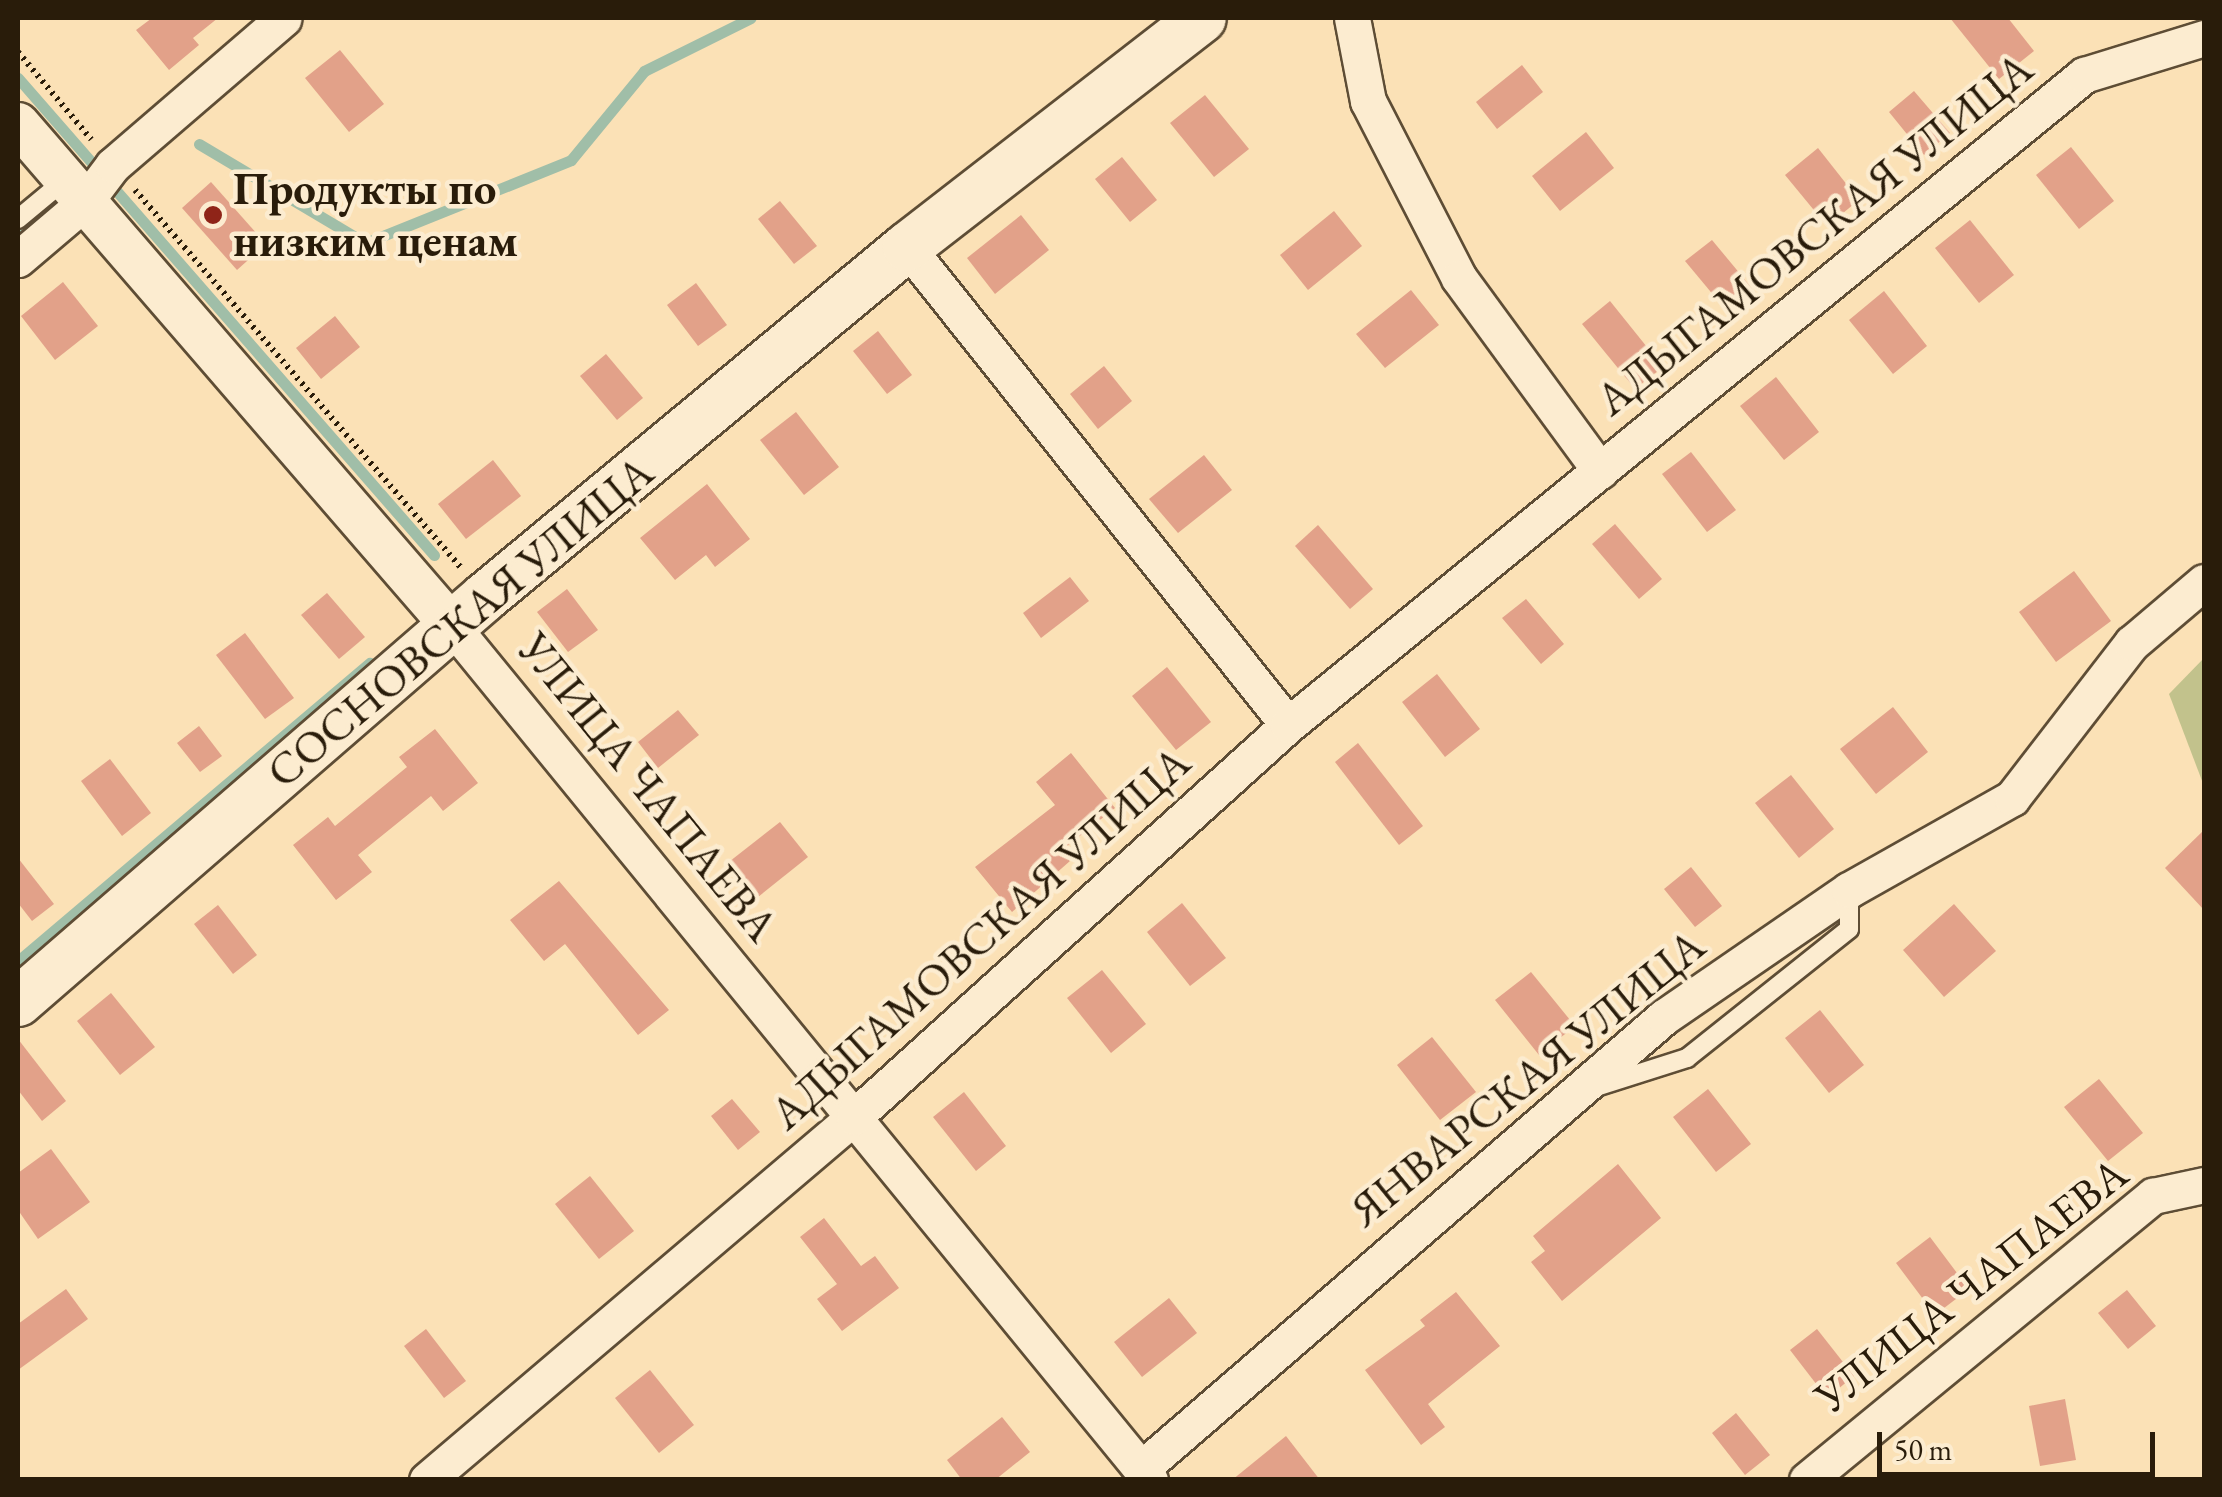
<!DOCTYPE html>
<html>
<head>
<meta charset="utf-8">
<style>
  body { margin:0 }
  #map { position:relative; width:2222px; height:1497px; overflow:hidden; background:#fbe1b6; font-family:"EB Garamond",serif }
  div>[style] { position:absolute }
  .green>* { inset:0; background:#c2c28c }
  .stream>* { height:11px; margin:-5.5px; padding:0 5.5px; transform-origin:5.5px; border-radius:5.5px; background:#a0bea8 }
  .building>* { inset:0; background:#e2a189 }
  .path>* { height:6px; margin-top:-3px; transform-origin:0; background:repeating-linear-gradient(90deg,#291c0a 0 2.5px,transparent 0 7.5px) }
  .roads { filter:drop-shadow(2px 0 #5e4d35) drop-shadow(-2px 0 #5e4d35) drop-shadow(0 2px #5e4d35) drop-shadow(0 -2px #5e4d35) }
  .service>* { height:18px; margin:-9px; padding:0 9px; transform-origin:9px; border-radius:9px; background:#fcecd0 }
  .minor>* { height:35px; margin:-17.5px; padding:0 17.5px; transform-origin:17.5px; border-radius:17.5px; background:#fcecd0 }
  .tertiary>* { height:42px; margin:-21px; padding:0 21px; transform-origin:21px; border-radius:21px; background:#fcecd0 }
  .secondary>* { height:48px; margin:-24px; padding:0 24px; transform-origin:24px; border-radius:24px; background:#fcecd0 }
  .dots>* { width:28px; height:28px; translate:-50% -50%; box-sizing:border-box; border:5px solid #fcecd0; border-radius:50% }
  span { translate:-50% -50%; white-space:nowrap; text-align:center; line-height:1.15; -webkit-text-stroke:9px #fcecd0; paint-order:stroke }
  .poi-label { font-size:45px; color:#291c0a; font-weight:700 }
  .left { translate:0 -50%; text-align:left }
  .street-label { font-size:45px; color:#291c0a }
  .frame { position:absolute; inset:0; border:20px solid #291c0a; pointer-events:none }
  .scale { position:absolute; left:1877px; top:1432px; width:278px; height:45px; box-sizing:border-box; border:5px solid #291c0a; border-top:0; padding-left:12px; font-size:30px; line-height:35px; white-space:nowrap; color:#291c0a; -webkit-text-stroke:8px #fcecd0; paint-order:stroke }
</style>
</head>
<body>
<div id="map">
  <div class="green">
    <i style="clip-path:polygon(2204px 658px,2204px 786px,2169px 694px)"></i>
  </div>
  <div class="stream">
    <i style="left:18px;top:78px;width:633px;rotate:48.91deg"></i>
    <i style="left:199px;top:144px;width:193px;rotate:30.8deg"></i>
    <i style="left:365px;top:243px;width:222px;rotate:-21.9deg"></i>
    <i style="left:571px;top:160px;width:115px;rotate:-50.6deg"></i>
    <i style="left:644px;top:71px;width:119px;rotate:-26.4deg"></i>
    <i style="left:18px;top:236px;width:18px;rotate:-41deg"></i>
    <i style="left:18px;top:961px;width:461px;rotate:-40.3deg"></i>
  </div>
  <div class="building">
    <i style="clip-path:polygon(152px 18px,218px 18px,193px 38px,199px 45px,169px 70px,136px 30px)"></i>
    <i style="clip-path:polygon(1950px 18px,2008px 18px,2034px 51px,1999px 79px)"></i>
    <i style="clip-path:polygon(340px 50px,384px 104px,349px 132px,305px 78px)"></i>
    <i style="clip-path:polygon(1522px 65px,1543px 92px,1497px 129px,1476px 102px)"></i>
    <i style="clip-path:polygon(1914px 91px,1950px 133px,1924px 155px,1889px 112px)"></i>
    <i style="clip-path:polygon(1205px 95px,1249px 149px,1214px 177px,1170px 123px)"></i>
    <i style="clip-path:polygon(1586px 132px,1614px 168px,1560px 211px,1532px 176px)"></i>
    <i style="clip-path:polygon(2071px 147px,2114px 201px,2079px 229px,2036px 175px)"></i>
    <i style="clip-path:polygon(1818px 148px,1859px 200px,1827px 226px,1785px 175px)"></i>
    <i style="clip-path:polygon(1122px 157px,1157px 200px,1130px 222px,1095px 179px)"></i>
    <i style="clip-path:polygon(211px 182px,266px 244px,237px 270px,182px 208px)"></i>
    <i style="clip-path:polygon(780px 201px,817px 246px,794px 264px,758px 219px)"></i>
    <i style="clip-path:polygon(1334px 211px,1362px 246px,1308px 290px,1280px 255px)"></i>
    <i style="clip-path:polygon(1021px 215px,1049px 250px,995px 294px,967px 258px)"></i>
    <i style="clip-path:polygon(1970px 220px,2014px 275px,1979px 303px,1935px 248px)"></i>
    <i style="clip-path:polygon(1712px 240px,1756px 293px,1730px 315px,1685px 261px)"></i>
    <i style="clip-path:polygon(63px 282px,98px 326px,55px 360px,21px 316px)"></i>
    <i style="clip-path:polygon(696px 283px,727px 325px,698px 346px,667px 305px)"></i>
    <i style="clip-path:polygon(1411px 290px,1439px 325px,1385px 368px,1356px 334px)"></i>
    <i style="clip-path:polygon(1884px 291px,1927px 346px,1893px 374px,1849px 320px)"></i>
    <i style="clip-path:polygon(1610px 301px,1663px 367px,1635px 389px,1582px 324px)"></i>
    <i style="clip-path:polygon(335px 316px,360px 347px,321px 379px,296px 348px)"></i>
    <i style="clip-path:polygon(878px 331px,912px 375px,887px 394px,853px 351px)"></i>
    <i style="clip-path:polygon(606px 354px,643px 398px,617px 420px,580px 376px)"></i>
    <i style="clip-path:polygon(1104px 366px,1132px 401px,1098px 429px,1070px 394px)"></i>
    <i style="clip-path:polygon(1776px 377px,1819px 432px,1784px 460px,1740px 406px)"></i>
    <i style="clip-path:polygon(796px 412px,839px 467px,804px 495px,760px 440px)"></i>
    <i style="clip-path:polygon(1691px 452px,1736px 510px,1707px 532px,1662px 474px)"></i>
    <i style="clip-path:polygon(1204px 455px,1232px 490px,1178px 533px,1149px 499px)"></i>
    <i style="clip-path:polygon(493px 460px,521px 496px,466px 539px,438px 504px)"></i>
    <i style="clip-path:polygon(707px 484px,750px 539px,715px 567px,706px 555px,675px 580px,640px 538px)"></i>
    <i style="clip-path:polygon(1615px 524px,1662px 579px,1639px 599px,1592px 544px)"></i>
    <i style="clip-path:polygon(1318px 525px,1373px 589px,1350px 609px,1295px 546px)"></i>
    <i style="clip-path:polygon(2074px 571px,2111px 621px,2056px 662px,2019px 612px)"></i>
    <i style="clip-path:polygon(1070px 577px,1089px 601px,1041px 638px,1023px 613px)"></i>
    <i style="clip-path:polygon(567px 589px,598px 630px,568px 652px,537px 612px)"></i>
    <i style="clip-path:polygon(327px 593px,365px 637px,339px 659px,301px 615px)"></i>
    <i style="clip-path:polygon(1526px 599px,1564px 644px,1541px 664px,1502px 618px)"></i>
    <i style="clip-path:polygon(245px 633px,294px 698px,265px 719px,216px 655px)"></i>
    <i style="clip-path:polygon(1167px 667px,1211px 722px,1176px 750px,1132px 696px)"></i>
    <i style="clip-path:polygon(1437px 674px,1480px 729px,1445px 757px,1402px 702px)"></i>
    <i style="clip-path:polygon(1893px 707px,1928px 752px,1876px 794px,1840px 749px)"></i>
    <i style="clip-path:polygon(678px 710px,699px 735px,658px 768px,638px 742px)"></i>
    <i style="clip-path:polygon(199px 726px,222px 756px,200px 772px,177px 743px)"></i>
    <i style="clip-path:polygon(435px 729px,478px 783px,443px 811px,431px 796px,358px 855px,372px 872px,336px 900px,293px 845px,328px 817px,335px 826px,407px 767px,399px 757px)"></i>
    <i style="clip-path:polygon(1358px 743px,1423px 826px,1399px 845px,1335px 762px)"></i>
    <i style="clip-path:polygon(1071px 753px,1115px 808px,1061px 851px,1070px 861px,1012px 912px,975px 867px,1055px 805px,1036px 782px)"></i>
    <i style="clip-path:polygon(110px 759px,151px 813px,122px 836px,81px 781px)"></i>
    <i style="clip-path:polygon(1791px 775px,1834px 829px,1799px 858px,1755px 803px)"></i>
    <i style="clip-path:polygon(780px 822px,808px 857px,753px 901px,725px 865px)"></i>
    <i style="clip-path:polygon(2204px 830px,2204px 910px,2165px 868px)"></i>
    <i style="clip-path:polygon(18px 858px,54px 904px,32px 921px,18px 903px)"></i>
    <i style="clip-path:polygon(1691px 867px,1722px 906px,1695px 927px,1664px 889px)"></i>
    <i style="clip-path:polygon(559px 881px,669px 1010px,638px 1035px,565px 944px,544px 961px,510px 920px)"></i>
    <i style="clip-path:polygon(1182px 903px,1226px 958px,1190px 986px,1147px 932px)"></i>
    <i style="clip-path:polygon(1954px 904px,1996px 951px,1944px 997px,1903px 950px)"></i>
    <i style="clip-path:polygon(218px 905px,257px 955px,233px 974px,194px 924px)"></i>
    <i style="clip-path:polygon(1102px 970px,1146px 1024px,1111px 1053px,1067px 998px)"></i>
    <i style="clip-path:polygon(1531px 972px,1575px 1026px,1539px 1055px,1495px 1000px)"></i>
    <i style="clip-path:polygon(111px 993px,155px 1047px,120px 1075px,77px 1021px)"></i>
    <i style="clip-path:polygon(1820px 1010px,1864px 1065px,1829px 1093px,1785px 1038px)"></i>
    <i style="clip-path:polygon(1432px 1037px,1476px 1092px,1440px 1120px,1397px 1065px)"></i>
    <i style="clip-path:polygon(18px 1039px,66px 1101px,42px 1121px,18px 1090px)"></i>
    <i style="clip-path:polygon(2099px 1079px,2143px 1133px,2108px 1161px,2064px 1107px)"></i>
    <i style="clip-path:polygon(1708px 1089px,1751px 1144px,1716px 1172px,1673px 1117px)"></i>
    <i style="clip-path:polygon(964px 1092px,1006px 1146px,976px 1171px,933px 1117px)"></i>
    <i style="clip-path:polygon(732px 1099px,760px 1132px,738px 1150px,711px 1116px)"></i>
    <i style="clip-path:polygon(51px 1149px,90px 1202px,38px 1239px,18px 1210px,18px 1173px)"></i>
    <i style="clip-path:polygon(1618px 1164px,1661px 1218px,1562px 1301px,1531px 1262px,1545px 1251px,1533px 1236px)"></i>
    <i style="clip-path:polygon(590px 1176px,634px 1231px,599px 1259px,555px 1204px)"></i>
    <i style="clip-path:polygon(824px 1218px,861px 1266px,875px 1256px,899px 1288px,842px 1331px,817px 1299px,837px 1284px,800px 1237px)"></i>
    <i style="clip-path:polygon(1930px 1237px,1969px 1289px,1935px 1315px,1896px 1263px)"></i>
    <i style="clip-path:polygon(66px 1289px,88px 1319px,18px 1370px,18px 1324px)"></i>
    <i style="clip-path:polygon(2127px 1290px,2156px 1326px,2128px 1349px,2098px 1313px)"></i>
    <i style="clip-path:polygon(1456px 1292px,1500px 1346px,1428px 1404px,1445px 1427px,1421px 1445px,1365px 1370px,1425px 1326px,1420px 1320px)"></i>
    <i style="clip-path:polygon(1169px 1298px,1197px 1333px,1142px 1377px,1114px 1342px)"></i>
    <i style="clip-path:polygon(426px 1329px,466px 1381px,444px 1398px,404px 1346px)"></i>
    <i style="clip-path:polygon(1817px 1329px,1854px 1376px,1827px 1398px,1790px 1350px)"></i>
    <i style="clip-path:polygon(650px 1370px,694px 1425px,659px 1453px,615px 1398px)"></i>
    <i style="clip-path:polygon(2065px 1399px,2076px 1460px,2040px 1466px,2029px 1406px)"></i>
    <i style="clip-path:polygon(1736px 1413px,1770px 1455px,1745px 1475px,1712px 1433px)"></i>
    <i style="clip-path:polygon(1002px 1417px,1030px 1452px,995px 1480px,962px 1480px,947px 1460px)"></i>
    <i style="clip-path:polygon(1286px 1436px,1320px 1480px,1232px 1480px)"></i>
  </div>
  <div class="path">
    <i style="left:18px;top:52px;width:114px;rotate:50deg"></i>
    <i style="left:135px;top:190px;width:498px;rotate:49.2deg"></i>
  </div>
  <div class="roads">
    <div class="service">
      <i style="left:18px;top:219px;width:61px;rotate:-39.7deg"></i>
      <i style="left:1596px;top:1087px;width:96px;rotate:-17.7deg"></i>
      <i style="left:1687px;top:1058px;width:207px;rotate:-38.5deg"></i>
      <i style="left:1849px;top:929px;width:39px;rotate:-90deg"></i>
    </div>
    <div class="minor">
      <i style="left:1352px;top:18px;width:85px;rotate:79.1deg"></i>
      <i style="left:1368px;top:101px;width:199px;rotate:62.8deg"></i>
      <i style="left:1459px;top:278px;width:239px;rotate:53.8deg"></i>
      <i style="left:907px;top:247px;width:611px;rotate:51.44deg"></i>
      <i style="left:18px;top:259px;width:88px;rotate:-40.4deg"></i>
      <i style="left:85px;top:202px;width:46px;rotate:-52.9deg"></i>
      <i style="left:113px;top:165px;width:225px;rotate:-40.7deg"></i>
      <i style="left:452px;top:626px;width:1103px;rotate:50.74deg"></i>
      <i style="left:1141px;top:1469px;width:691px;rotate:-40.84deg"></i>
      <i style="left:1664px;top:1017px;width:224px;rotate:-34.5deg"></i>
      <i style="left:1849px;top:890px;width:187px;rotate:-29.4deg"></i>
      <i style="left:2012px;top:798px;width:196px;rotate:-52.3deg"></i>
      <i style="left:2132px;top:643px;width:94px;rotate:-40.3deg"></i>
      <i style="left:427px;top:1480px;width:560px;rotate:-40.37deg"></i>
      <i style="left:854px;top:1117px;width:585px;rotate:-42.09deg"></i>
      <i style="left:1288px;top:725px;width:1028px;rotate:-39.23deg"></i>
      <i style="left:2084px;top:75px;width:126px;rotate:-17.1deg"></i>
      <i style="left:1807px;top:1480px;width:448px;rotate:-39.4deg"></i>
      <i style="left:2153px;top:1196px;width:52px;rotate:-12.2deg"></i>
    </div>
    <div class="tertiary">
      <i style="left:18px;top:124px;width:664px;rotate:49.16deg"></i>
    </div>
    <div class="secondary">
      <i style="left:18px;top:1002px;width:618px;rotate:-40.93deg"></i>
      <i style="left:485px;top:597px;width:548px;rotate:-39.67deg"></i>
      <i style="left:907px;top:247px;width:373px;rotate:-37.8deg"></i>
    </div>
  </div>
  <div class="dots">
    <i style="left:213px;top:215px;background:#8f2418"></i>
  </div>
  <div class="poi-label">
    <span class="left" style="left:233px;top:215px">Продукты по<br>низким ценам</span>
  </div>
  <div class="street-label">
    <span style="left:1814px;top:234px;rotate:-39deg">АДЫГАМОВСКАЯ УЛИЦА</span>
    <span style="left:460px;top:622px;rotate:-40deg">СОСНОВСКАЯ УЛИЦА</span>
    <span style="left:648px;top:787px;rotate:51deg">УЛИЦА ЧАПАЕВА</span>
    <span style="left:980px;top:938px;rotate:-42deg">АДЫГАМОВСКАЯ УЛИЦА</span>
    <span style="left:1527px;top:1078px;rotate:-39deg">ЯНВАРСКАЯ УЛИЦА</span>
    <span style="left:1971px;top:1285px;rotate:-38deg">УЛИЦА ЧАПАЕВА</span>
  </div>
  <div class="frame"></div>
  <div class="scale">50 m</div>
</div>
</body>
</html>
